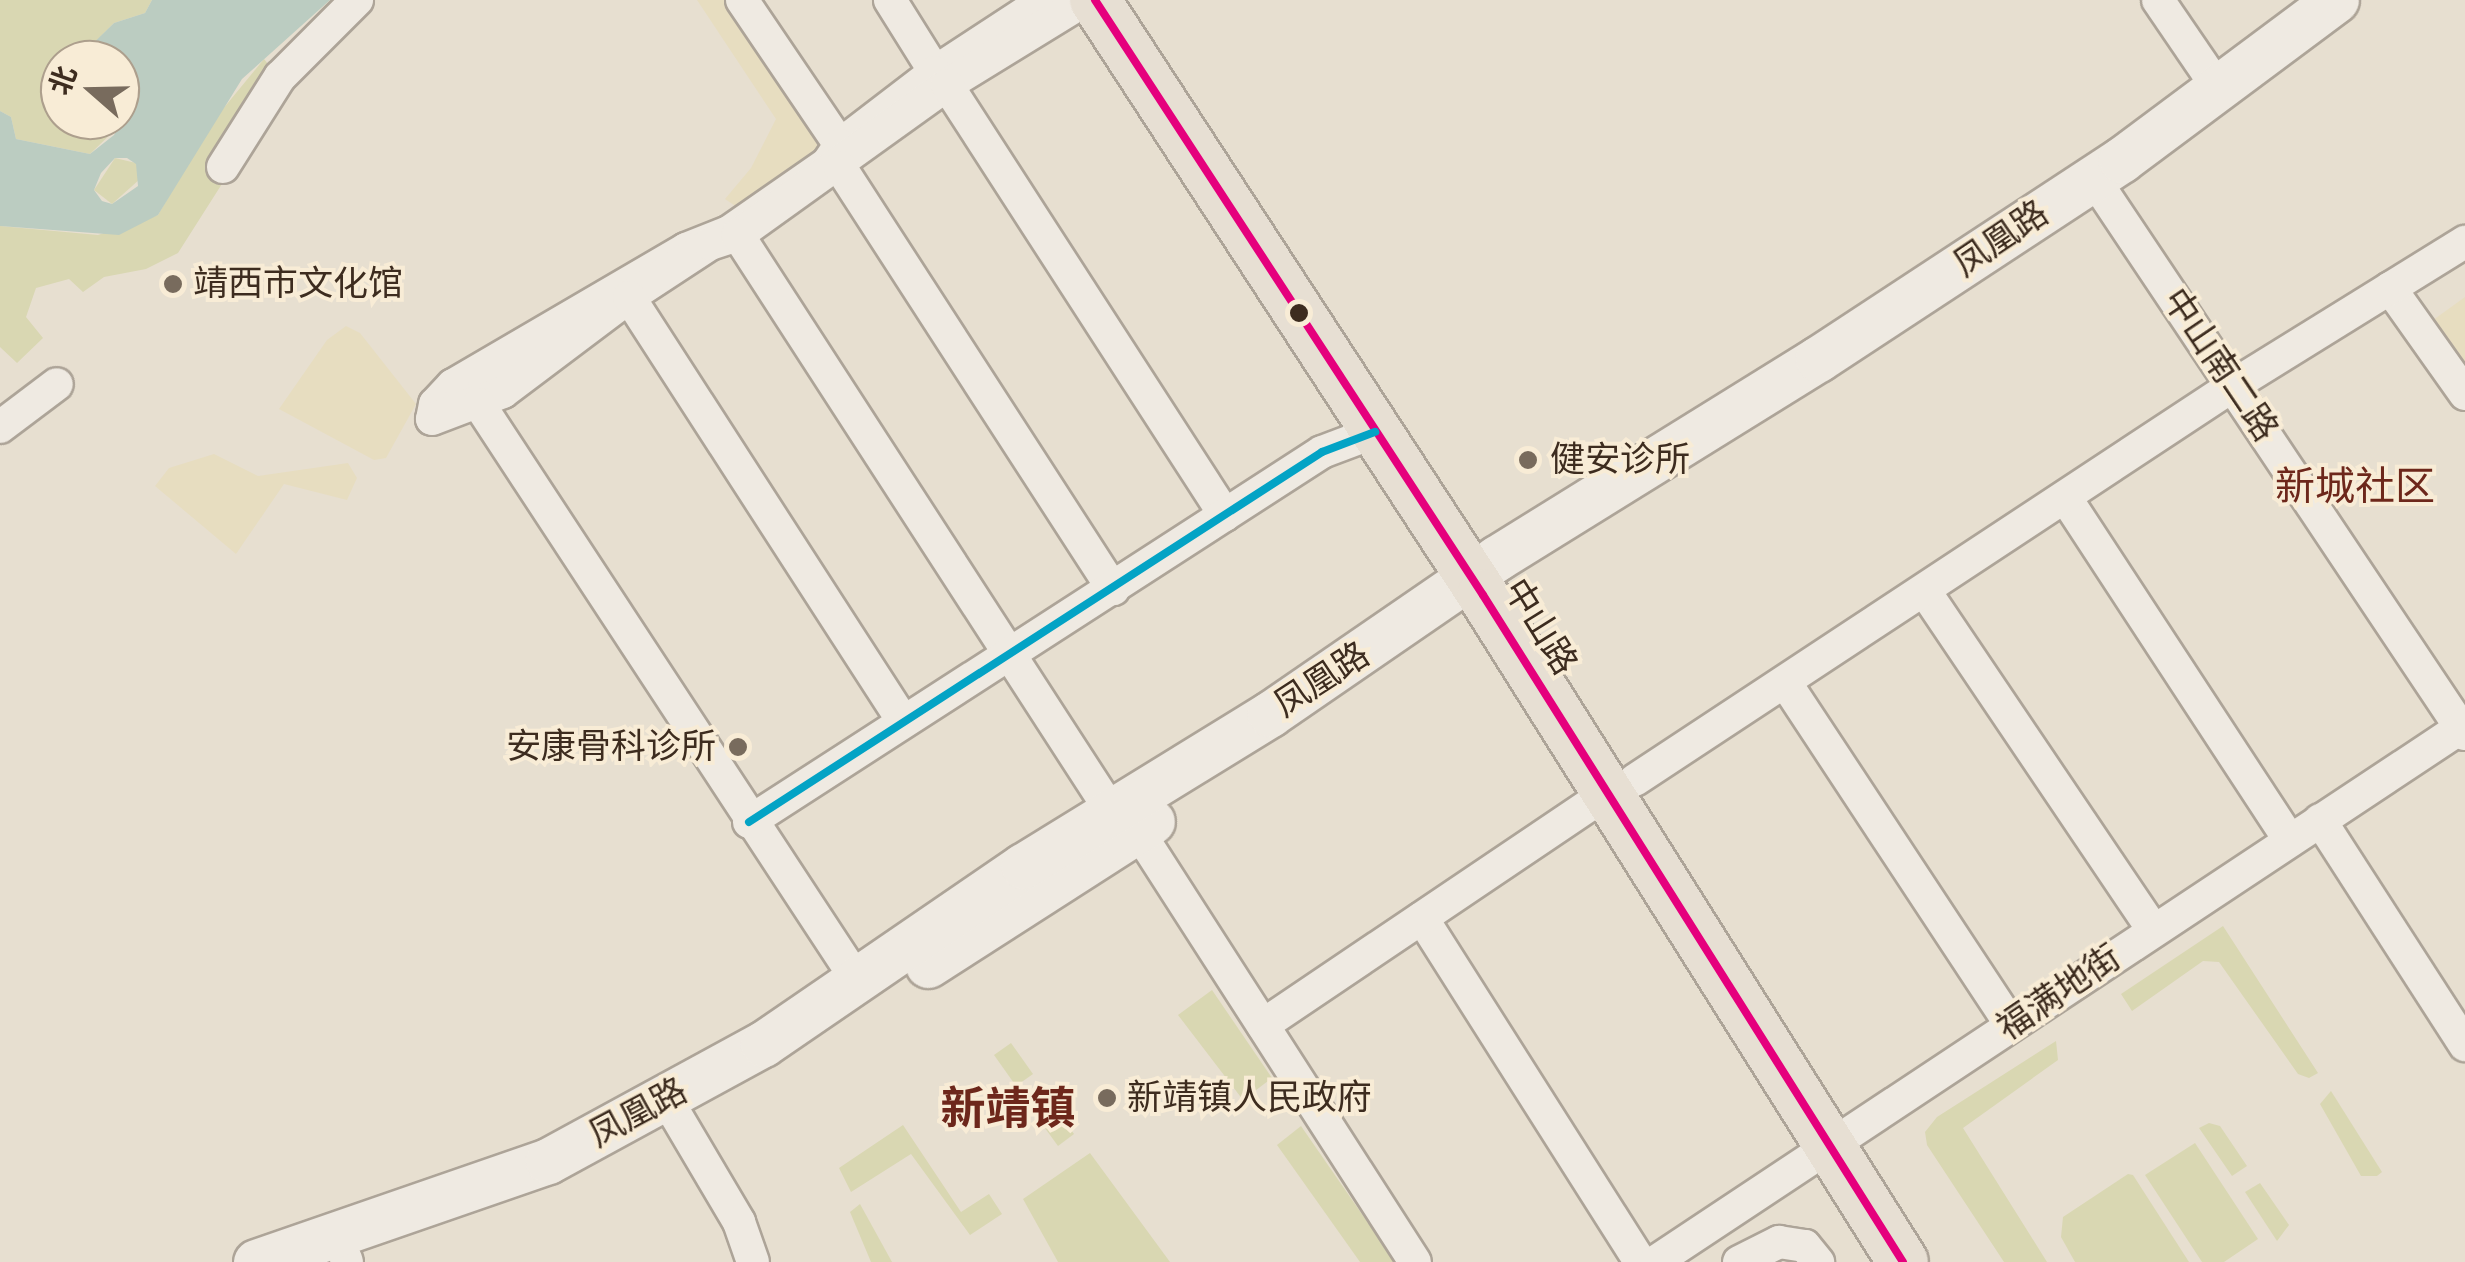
<!DOCTYPE html>
<html>
<head>
<meta charset="utf-8">
<style>
  body { margin:0 }
  #map { position:relative; width:2465px; height:1262px; overflow:hidden; background:#e7dfd0; font-family:"Roboto Serif","Noto Sans SC",serif }
  div>[style] { position:absolute }
  .farmland>* { inset:0; background:#e7ddc0 }
  .green>* { inset:0; background:#d9d7b2 }
  .water>* { inset:0; background:#bbccc1 }
  .roads { filter:drop-shadow(2px 0 #ada498) drop-shadow(-2px 0 #ada498) drop-shadow(0 2px #ada498) drop-shadow(0 -2px #ada498) }
  .street>* { height:32px; margin:-16px; padding:0 16px; transform-origin:16px; border-radius:16px; background:#efeae2 }
  .secondary>* { height:45px; margin:-22.5px; padding:0 22.5px; transform-origin:22.5px; border-radius:22.5px; background:#efeae2 }
  .primary>* { height:50px; margin:-25px; padding:0 25px; transform-origin:25px; border-radius:25px; background:#e7dfd3 }
  .bus-1>* { height:8px; margin:-4px; padding:0 4px; transform-origin:4px; border-radius:4px; background:#e5007d }
  .bus-2>* { height:8px; margin:-4px; padding:0 4px; transform-origin:4px; border-radius:4px; background:#03a3c5 }
  .dots>* { width:28px; height:28px; translate:-50% -50%; box-sizing:border-box; border:5px solid #f8ecd6; border-radius:50% }
  span { translate:-50% -50%; white-space:nowrap; text-align:center; line-height:1.15; -webkit-text-stroke:8px #f8ecd6; paint-order:stroke }
  .street-label { font-size:35px; color:#3d2c1f }
  .poi-label { font-size:35px; color:#3d2c1f }
  .left { translate:0 -50%; text-align:left }
  .right { translate:-100% -50%; text-align:right }
  .quarter-label { font-size:40px; color:#6d271b }
  .district-label { font-size:45px; color:#6d271b; font-weight:700 }
  .north { position:absolute; left:40px; top:40px; width:100px; height:100px; box-sizing:border-box; background:#f8ecd6; border:2px solid #ad9f8d; border-radius:50%; rotate:290deg; font-size:28px; font-weight:700; line-height:40px; text-align:center; color:#3d2c1f }
  .north::after { content:''; display:block; margin:auto; width:35px; height:45px; background:#786b5d; clip-path:polygon(50% 0,100% 100%,50% 72%,0 100%) }
</style>
</head>
<body>
<div id="map">
  <div class="farmland">
    <i style="clip-path:polygon(697px 0,734px 0,825px 146px,743px 211px,725px 199px,751px 168px,776px 119px)"></i>
    <i style="clip-path:polygon(2465px 297px,2465px 372px,2429px 323px)"></i>
    <i style="clip-path:polygon(346px 326px,360px 333px,416px 404px,386px 458px,374px 460px,279px 409px,327px 340px)"></i>
    <i style="clip-path:polygon(214px 454px,258px 476px,348px 463px,357px 478px,347px 500px,284px 484px,236px 554px,155px 486px,169px 468px)"></i>
  </div>
  <div class="green">
    <i style="clip-path:polygon(0 0,152px 0,145px 13px,114px 23px,77px 60px,60px 60px,60px 120px,120px 120px,120px 92px,124px 97px,122px 123px,90px 154px,16px 139px,11px 117px,0 111px)"></i>
    <i style="clip-path:polygon(264px 59px,272px 69px,227px 176px,178px 253px,146px 269px,104px 277px,83px 292px,69px 279px,36px 288px,26px 317px,43px 338px,17px 363px,0 347px,0 226px,98px 235px,158px 215px,213px 121px)"></i>
    <i style="clip-path:polygon(115px 158px,136px 163px,140px 179px,112px 204px,94px 190px)"></i>
    <i style="clip-path:polygon(2223px 926px,2318px 1073px,2309px 1078px,2298px 1074px,2219px 962px,2203px 961px,2132px 1011px,2121px 994px)"></i>
    <i style="clip-path:polygon(1212px 990px,1272px 1078px,1243px 1100px,1178px 1015px)"></i>
    <i style="clip-path:polygon(2056px 1041px,2058px 1060px,1963px 1128px,2047px 1262px,2004px 1262px,1927px 1145px,1925px 1132px,1937px 1117px)"></i>
    <i style="clip-path:polygon(1011px 1043px,1033px 1074px,1016px 1086px,994px 1055px)"></i>
    <i style="clip-path:polygon(2331px 1091px,2382px 1172px,2377px 1176px,2361px 1176px,2320px 1104px)"></i>
    <i style="clip-path:polygon(1051px 1102px,1074px 1134px,1058px 1146px,1034px 1113px)"></i>
    <i style="clip-path:polygon(2209px 1123px,2220px 1126px,2247px 1166px,2232px 1176px,2199px 1128px)"></i>
    <i style="clip-path:polygon(903px 1125px,961px 1212px,989px 1194px,1002px 1214px,970px 1235px,911px 1154px,851px 1192px,839px 1168px)"></i>
    <i style="clip-path:polygon(1301px 1126px,1395px 1262px,1360px 1262px,1277px 1145px)"></i>
    <i style="clip-path:polygon(2195px 1143px,2258px 1239px,2224px 1262px,2202px 1262px,2145px 1175px)"></i>
    <i style="clip-path:polygon(1090px 1153px,1170px 1262px,1058px 1262px,1023px 1199px)"></i>
    <i style="clip-path:polygon(2128px 1174px,2133px 1175px,2189px 1262px,2075px 1262px,2061px 1237px,2063px 1217px)"></i>
    <i style="clip-path:polygon(2260px 1183px,2289px 1225px,2277px 1241px,2245px 1192px)"></i>
    <i style="clip-path:polygon(860px 1204px,892px 1262px,871px 1262px,850px 1212px)"></i>
  </div>
  <div class="water">
    <i style="clip-path:polygon(evenodd,152px 0,330px 0,242px 79px,158px 215px,119px 235px,0 226px,0 111px,11px 117px,16px 139px,90px 154px,114px 135px,127px 111px,120px 60px,76px 60px,114px 23px,145px 13px,152px 0,127px 158px,136px 164px,138px 186px,112px 204px,102px 201px,94px 190px,101px 173px,115px 158px,127px 158px)"></i>
  </div>
  <div class="roads">
    <div class="street">
      <i style="left:742px;top:0;width:175px;rotate:55.9deg"></i>
      <i style="left:890px;top:0;width:85px;rotate:58deg"></i>
      <i style="left:1045px;top:0;width:131px;rotate:146.8deg"></i>
      <i style="left:935px;top:72px;width:120px;rotate:142.5deg"></i>
      <i style="left:840px;top:145px;width:22px;rotate:124deg"></i>
      <i style="left:828px;top:163px;width:121px;rotate:145.1deg"></i>
      <i style="left:729px;top:232px;width:46px;rotate:158.4deg"></i>
      <i style="left:686px;top:249px;width:270px;rotate:149.7deg"></i>
      <i style="left:453px;top:385px;width:26px;rotate:133deg"></i>
      <i style="left:435px;top:404px;width:15px;rotate:101deg"></i>
      <i style="left:432px;top:419px;width:76px;rotate:-20.8deg"></i>
      <i style="left:503px;top:392px;width:158px;rotate:-37deg"></i>
      <i style="left:629px;top:297px;width:97px;rotate:-33.2deg"></i>
      <i style="left:710px;top:244px;width:29px;rotate:-18deg"></i>
      <i style="left:738px;top:235px;width:257px;rotate:-35.7deg"></i>
      <i style="left:947px;top:85px;width:162px;rotate:-31.6deg"></i>
      <i style="left:2158px;top:0;width:107px;rotate:55.7deg"></i>
      <i style="left:947px;top:85px;width:512px;rotate:57.12deg"></i>
      <i style="left:223px;top:167px;width:107px;rotate:-57.7deg"></i>
      <i style="left:280px;top:77px;width:109px;rotate:-45deg"></i>
      <i style="left:840px;top:167px;width:503px;rotate:57.1deg"></i>
      <i style="left:2106px;top:197px;width:646px;rotate:56.24deg"></i>
      <i style="left:738px;top:235px;width:686px;rotate:57.07deg"></i>
      <i style="left:2390px;top:288px;width:130px;rotate:54.7deg"></i>
      <i style="left:629px;top:297px;width:505px;rotate:57.13deg"></i>
      <i style="left:479px;top:404px;width:685px;rotate:56.73deg"></i>
      <i style="left:0;top:427px;width:71px;rotate:-37deg"></i>
      <i style="left:2067px;top:500px;width:407px;rotate:56.8deg"></i>
      <i style="left:1926px;top:593px;width:405px;rotate:56deg"></i>
      <i style="left:1785px;top:682px;width:411px;rotate:56.6deg"></i>
      <i style="left:1635px;top:780px;width:718px;rotate:-33.4deg"></i>
      <i style="left:2234px;top:385px;width:272px;rotate:-31.8deg"></i>
      <i style="left:2320px;top:820px;width:268px;rotate:57.2deg"></i>
      <i style="left:749px;top:822px;width:682px;rotate:-32.85deg"></i>
      <i style="left:1322px;top:452px;width:57px;rotate:-20.7deg"></i>
      <i style="left:1138px;top:831px;width:512px;rotate:57.27deg"></i>
      <i style="left:1422px;top:918px;width:407px;rotate:57.6deg"></i>
      <i style="left:1263px;top:1025px;width:415px;rotate:-34deg"></i>
      <i style="left:677px;top:1117px;width:122px;rotate:59.4deg"></i>
      <i style="left:739px;top:1222px;width:42px;rotate:70.7deg"></i>
      <i style="left:346px;top:1259px;width:3px;rotate:72deg"></i>
      <i style="left:1655px;top:1262px;width:972px;rotate:-33.54deg"></i>
      <i style="left:1739px;top:1262px;width:45px;rotate:-26.6deg"></i>
      <i style="left:1779px;top:1242px;width:26px;rotate:9deg"></i>
      <i style="left:1805px;top:1246px;width:21px;rotate:51deg"></i>
    </div>
    <div class="secondary">
      <i style="left:928px;top:965px;width:266px;rotate:-32.7deg"></i>
      <i style="left:256px;top:1262px;width:309px;rotate:-19.1deg"></i>
      <i style="left:548px;top:1161px;width:245px;rotate:-28.6deg"></i>
      <i style="left:763px;top:1044px;width:315px;rotate:-34.4deg"></i>
      <i style="left:1023px;top:866px;width:290px;rotate:-31.6deg"></i>
      <i style="left:1270px;top:714px;width:275px;rotate:-34.5deg"></i>
      <i style="left:1497px;top:558px;width:378px;rotate:-31.8deg"></i>
      <i style="left:1818px;top:359px;width:363px;rotate:-33.3deg"></i>
      <i style="left:2121px;top:160px;width:268px;rotate:-36.7deg"></i>
    </div>
    <div class="primary">
      <i style="left:1095px;top:0;width:710px;rotate:56.89deg"></i>
      <i style="left:1483px;top:595px;width:788px;rotate:57.8deg"></i>
    </div>
  </div>
  <div class="bus-1">
    <i style="left:1095px;top:0;width:710px;rotate:56.89deg"></i>
    <i style="left:1483px;top:595px;width:788px;rotate:57.8deg"></i>
  </div>
  <div class="bus-2">
    <i style="left:749px;top:822px;width:682px;rotate:-32.85deg"></i>
    <i style="left:1322px;top:452px;width:57px;rotate:-20.7deg"></i>
  </div>
  <div class="dots">
    <i style="left:173px;top:284px;background:#786b5d"></i>
    <i style="left:1299px;top:313px;background:#3d2c1f"></i>
    <i style="left:1528px;top:460px;background:#786b5d"></i>
    <i style="left:738px;top:747px;background:#786b5d"></i>
    <i style="left:1107px;top:1098px;background:#786b5d"></i>
  </div>
  <div class="street-label">
    <span style="left:2001px;top:239px;rotate:-34deg">凤凰路</span>
    <span style="left:2220px;top:365px;rotate:56deg">中山南二路</span>
    <span style="left:1540px;top:627px;rotate:58deg">中山路</span>
    <span style="left:1322px;top:680px;rotate:-33deg">凤凰路</span>
    <span style="left:2059px;top:993px;rotate:-34deg">福满地街</span>
    <span style="left:638px;top:1113px;rotate:-28deg">凤凰路</span>
  </div>
  <div class="poi-label">
    <span class="left" style="left:193px;top:284px">靖西市文化馆</span>
    <span class="left" style="left:1550px;top:460px">健安诊所</span>
    <span class="right" style="left:716px;top:747px">安康骨科诊所</span>
    <span class="left" style="left:1127px;top:1098px">新靖镇人民政府</span>
  </div>
  <div class="quarter-label">
    <span style="left:2355px;top:487px">新城社区</span>
  </div>
  <div class="district-label">
    <span style="left:1008px;top:1109px">新靖镇</span>
  </div>
  <div class="north">北</div>
</div>
</body>
</html>
